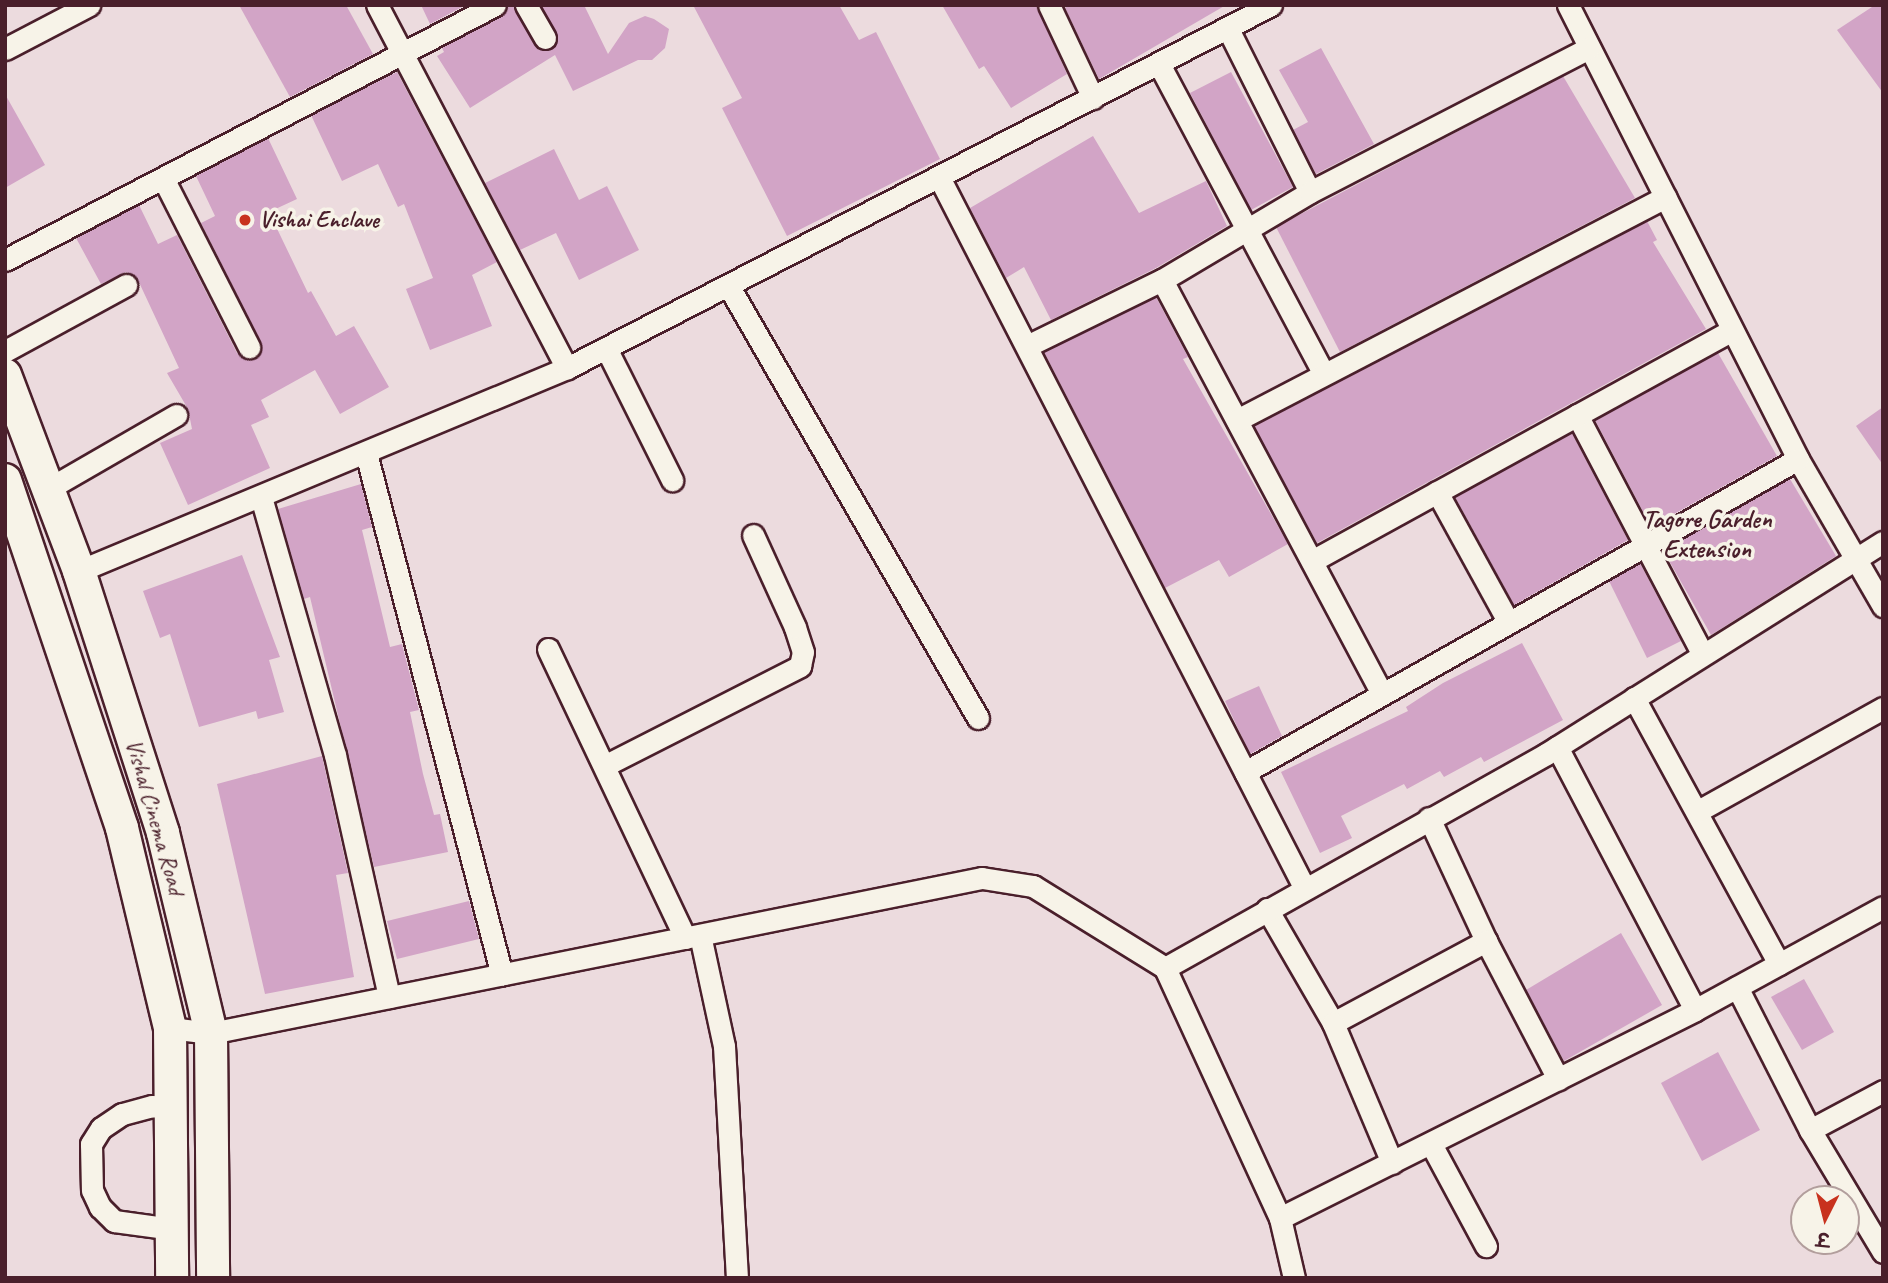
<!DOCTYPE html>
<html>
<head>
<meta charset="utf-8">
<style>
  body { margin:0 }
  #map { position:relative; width:1888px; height:1283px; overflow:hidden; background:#ecdbde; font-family:Caveat,"Playpen Sans Deva",sans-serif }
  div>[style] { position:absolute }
  .building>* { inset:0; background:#d2a4c6 }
  .roads { filter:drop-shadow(2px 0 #4a1f2b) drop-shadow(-2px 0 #4a1f2b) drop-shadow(0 2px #4a1f2b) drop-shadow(0 -2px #4a1f2b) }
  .street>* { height:21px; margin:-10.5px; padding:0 10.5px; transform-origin:10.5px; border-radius:10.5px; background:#f7f3e8 }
  .secondary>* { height:32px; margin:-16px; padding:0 16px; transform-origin:16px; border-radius:16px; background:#f7f3e8 }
  .dots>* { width:19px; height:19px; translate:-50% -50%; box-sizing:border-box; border:4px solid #f7f3e8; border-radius:50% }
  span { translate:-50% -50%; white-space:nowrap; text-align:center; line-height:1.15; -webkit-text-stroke:7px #f7f3e8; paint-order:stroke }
  .poi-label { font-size:24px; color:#4a1f2b; font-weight:700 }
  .left { translate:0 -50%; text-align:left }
  .street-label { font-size:24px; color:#4a1f2b }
  .neighbourhood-label { font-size:26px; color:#4a1f2b; font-weight:700 }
  .frame { position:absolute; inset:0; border:7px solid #4a1f2b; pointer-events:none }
  .north { position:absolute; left:1790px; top:1185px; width:70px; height:70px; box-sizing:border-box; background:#f7f3e8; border:2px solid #b29e9c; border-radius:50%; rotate:186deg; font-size:19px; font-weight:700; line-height:28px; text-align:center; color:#4a1f2b }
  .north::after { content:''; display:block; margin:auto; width:24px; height:32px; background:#c8321e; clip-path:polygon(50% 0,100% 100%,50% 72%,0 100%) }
</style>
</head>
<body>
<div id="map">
  <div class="building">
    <i style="clip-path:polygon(239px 5px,346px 5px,373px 54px,290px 97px)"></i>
    <i style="clip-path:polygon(421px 5px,466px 5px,430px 24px)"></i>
    <i style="clip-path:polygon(508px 5px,513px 5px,539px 50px,552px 49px,558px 39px,541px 5px,584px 5px,608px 54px,629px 23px,645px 16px,654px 19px,669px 29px,665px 48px,652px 60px,638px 60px,573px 91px,555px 55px,470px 108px,437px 56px,444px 52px,442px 48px,502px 16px)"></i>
    <i style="clip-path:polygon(693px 5px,839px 5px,859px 40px,876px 32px,940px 159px,787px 236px,722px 108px,742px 98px)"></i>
    <i style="clip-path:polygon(942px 5px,1036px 5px,1067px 74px,1011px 108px,984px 66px,979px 69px)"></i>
    <i style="clip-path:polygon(1069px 5px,1226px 5px,1099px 79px,1065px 8px)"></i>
    <i style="clip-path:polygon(1875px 5px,1883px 5px,1883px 93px,1837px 30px)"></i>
    <i style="clip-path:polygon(1321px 48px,1374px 144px,1316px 174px,1293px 130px,1308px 122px,1279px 70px)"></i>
    <i style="clip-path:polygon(397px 72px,497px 262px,472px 275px,492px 326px,430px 350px,406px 289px,433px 278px,404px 204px,398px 207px,378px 164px,342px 181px,311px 115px)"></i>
    <i style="clip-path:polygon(1231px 72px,1293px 187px,1251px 210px,1190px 93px)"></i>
    <i style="clip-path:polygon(1563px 76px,1635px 198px,1340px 352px,1276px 227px)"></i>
    <i style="clip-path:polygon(5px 94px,45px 165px,5px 188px)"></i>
    <i style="clip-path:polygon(1093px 136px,1139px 213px,1206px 181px,1227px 226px,1156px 268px,1051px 320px,1024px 267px,1006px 278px,970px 208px)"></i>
    <i style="clip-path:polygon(268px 138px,297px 199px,269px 212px,308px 293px,311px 291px,336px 336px,354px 326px,389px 387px,340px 414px,315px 370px,261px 400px,269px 417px,251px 425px,270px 468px,188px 505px,160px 443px,192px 429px,188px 409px,167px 373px,179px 368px,137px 278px,126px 272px,101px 284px,76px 238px,139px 205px,158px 244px,177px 235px,237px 353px,248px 360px,256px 358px,261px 342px,201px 223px,215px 216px,196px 176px)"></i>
    <i style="clip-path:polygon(554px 149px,579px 200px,607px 186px,639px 250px,579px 280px,556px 233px,520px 250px,485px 183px)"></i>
    <i style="clip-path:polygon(1647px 221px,1657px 240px,1653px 242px,1706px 329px,1317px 543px,1254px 426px)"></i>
    <i style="clip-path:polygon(1156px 297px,1188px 357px,1183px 359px,1288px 544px,1229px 577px,1219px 560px,1165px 588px,1044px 352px)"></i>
    <i style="clip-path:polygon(1718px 353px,1777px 456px,1651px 527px,1595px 420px)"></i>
    <i style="clip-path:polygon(1883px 407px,1883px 465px,1856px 426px)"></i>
    <i style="clip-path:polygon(1572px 433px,1628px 540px,1514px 605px,1455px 497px)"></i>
    <i style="clip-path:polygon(1790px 479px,1836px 556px,1711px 635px,1663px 550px)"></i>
    <i style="clip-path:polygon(361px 484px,372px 527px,362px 530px,390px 647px,402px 644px,419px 710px,410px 712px,423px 774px,434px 815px,440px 814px,448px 852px,374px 867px,310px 597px,304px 599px,278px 509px)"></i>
    <i style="clip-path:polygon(242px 555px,280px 657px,269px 660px,284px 712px,258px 719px,256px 711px,199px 727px,170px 634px,160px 638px,143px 591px)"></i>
    <i style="clip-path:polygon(1640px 563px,1681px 641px,1647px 658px,1609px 581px)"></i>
    <i style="clip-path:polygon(1522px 643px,1563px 720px,1484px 762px,1481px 757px,1444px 777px,1440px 771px,1407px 789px,1404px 784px,1341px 816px,1352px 838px,1320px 853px,1281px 772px,1408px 711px,1406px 707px,1443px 683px)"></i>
    <i style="clip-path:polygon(1259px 686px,1282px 736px,1250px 754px,1225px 701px)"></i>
    <i style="clip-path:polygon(322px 756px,348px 873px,336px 875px,354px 977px,265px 994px,217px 784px)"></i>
    <i style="clip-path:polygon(469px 901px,479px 939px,397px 959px,387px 921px)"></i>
    <i style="clip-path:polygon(1621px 933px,1662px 1005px,1564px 1061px,1526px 990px)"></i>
    <i style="clip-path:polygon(1804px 979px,1834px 1032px,1802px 1050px,1771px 997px)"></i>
    <i style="clip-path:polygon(1718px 1052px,1760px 1130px,1702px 1161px,1661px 1083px)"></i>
  </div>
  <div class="roads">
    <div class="street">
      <i style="left:377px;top:5px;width:410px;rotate:62.4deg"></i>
      <i style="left:526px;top:5px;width:38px;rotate:60deg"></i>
      <i style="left:1049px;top:5px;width:103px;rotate:64.7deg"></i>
      <i style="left:1568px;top:5px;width:509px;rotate:63.13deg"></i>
      <i style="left:1798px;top:459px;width:170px;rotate:60deg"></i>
      <i style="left:1228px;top:29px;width:182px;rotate:63.3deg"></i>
      <i style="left:5px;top:49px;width:95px;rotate:-27.6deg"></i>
      <i style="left:1159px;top:64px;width:351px;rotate:62deg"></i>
      <i style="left:939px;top:177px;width:798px;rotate:62.79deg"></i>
      <i style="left:163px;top:178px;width:190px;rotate:63deg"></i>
      <i style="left:5px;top:260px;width:552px;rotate:-27.49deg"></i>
      <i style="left:1162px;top:280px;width:469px;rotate:62deg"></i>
      <i style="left:728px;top:285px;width:500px;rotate:60deg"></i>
      <i style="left:1027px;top:346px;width:150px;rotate:-26.1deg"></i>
      <i style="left:1162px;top:280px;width:172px;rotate:-30.7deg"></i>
      <i style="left:1310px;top:192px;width:314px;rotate:-27.3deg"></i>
      <i style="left:606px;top:348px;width:148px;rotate:63.4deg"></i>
      <i style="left:5px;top:351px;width:138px;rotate:-28.6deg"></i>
      <i style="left:1577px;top:415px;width:269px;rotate:62.3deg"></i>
      <i style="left:1237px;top:420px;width:483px;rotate:-27.5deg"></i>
      <i style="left:366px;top:453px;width:539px;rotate:75.4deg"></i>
      <i style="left:48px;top:489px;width:148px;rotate:-30deg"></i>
      <i style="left:1437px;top:492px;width:147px;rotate:61.2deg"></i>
      <i style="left:261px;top:497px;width:268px;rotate:74deg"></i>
      <i style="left:335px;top:755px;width:248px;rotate:77.4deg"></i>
      <i style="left:1312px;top:561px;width:479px;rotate:-28.8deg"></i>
      <i style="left:79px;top:571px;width:529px;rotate:-22.59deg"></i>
      <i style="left:567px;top:368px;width:792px;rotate:-27.28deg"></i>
      <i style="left:548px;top:649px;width:320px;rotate:64.6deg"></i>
      <i style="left:1634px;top:698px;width:303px;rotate:61.4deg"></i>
      <i style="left:1557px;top:747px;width:297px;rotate:62.3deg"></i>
      <i style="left:606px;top:765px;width:218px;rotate:-27deg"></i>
      <i style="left:800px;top:666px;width:14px;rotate:-78deg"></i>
      <i style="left:803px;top:652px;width:26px;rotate:-108deg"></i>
      <i style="left:795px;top:627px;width:101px;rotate:-114.5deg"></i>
      <i style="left:1245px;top:772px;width:635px;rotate:-29.51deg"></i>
      <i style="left:1698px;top:811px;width:212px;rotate:-29.1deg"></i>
      <i style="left:1429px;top:818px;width:136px;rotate:65.1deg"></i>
      <i style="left:1267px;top:909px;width:132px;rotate:59.9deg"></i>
      <i style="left:1333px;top:1023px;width:174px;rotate:-28.2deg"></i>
      <i style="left:1486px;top:941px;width:156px;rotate:62.4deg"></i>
      <i style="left:700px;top:935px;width:114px;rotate:77.8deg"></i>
      <i style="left:724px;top:1046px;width:232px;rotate:86.8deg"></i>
      <i style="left:1165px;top:968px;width:437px;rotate:-29.3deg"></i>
      <i style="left:1546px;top:754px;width:398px;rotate:-32.2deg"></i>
      <i style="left:1737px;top:987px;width:161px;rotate:63deg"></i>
      <i style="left:1810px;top:1130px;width:142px;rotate:59.1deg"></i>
      <i style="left:1333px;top:1023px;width:152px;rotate:67.1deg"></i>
      <i style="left:170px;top:1028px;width:41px;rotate:7deg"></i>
      <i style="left:211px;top:1033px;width:786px;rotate:-11.37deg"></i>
      <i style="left:982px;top:878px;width:52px;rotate:8.9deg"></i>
      <i style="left:1033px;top:886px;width:155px;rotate:31.8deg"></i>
      <i style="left:1165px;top:968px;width:275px;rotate:65.3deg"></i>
      <i style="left:1280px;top:1218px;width:62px;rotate:76.9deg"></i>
      <i style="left:173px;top:1108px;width:21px;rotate:-175deg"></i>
      <i style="left:152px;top:1106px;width:31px;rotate:165deg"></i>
      <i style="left:122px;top:1114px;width:25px;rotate:146deg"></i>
      <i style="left:101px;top:1128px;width:19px;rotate:122deg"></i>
      <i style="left:91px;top:1144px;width:46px;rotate:88.8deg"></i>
      <i style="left:92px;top:1190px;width:19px;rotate:65deg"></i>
      <i style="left:100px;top:1207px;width:20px;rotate:45deg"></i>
      <i style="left:114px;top:1221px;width:60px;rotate:7.7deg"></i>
      <i style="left:1810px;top:1130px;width:83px;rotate:-28.1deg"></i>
      <i style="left:1431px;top:1144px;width:116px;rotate:61.7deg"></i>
      <i style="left:1280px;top:1218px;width:464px;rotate:-26.6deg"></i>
      <i style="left:1695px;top:1010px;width:214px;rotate:-28.7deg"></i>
    </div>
    <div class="secondary">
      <i style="left:5px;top:375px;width:210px;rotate:69.3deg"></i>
      <i style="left:79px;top:571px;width:275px;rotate:72.2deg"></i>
      <i style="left:163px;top:833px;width:206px;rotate:76.5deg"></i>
      <i style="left:211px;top:1033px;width:245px;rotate:89.5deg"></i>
      <i style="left:5px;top:480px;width:367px;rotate:71.4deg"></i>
      <i style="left:122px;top:828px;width:206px;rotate:76.5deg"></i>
      <i style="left:170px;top:1028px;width:250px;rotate:89.5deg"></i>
    </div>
  </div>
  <div class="dots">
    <i style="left:245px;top:220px;background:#c8321e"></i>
  </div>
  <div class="poi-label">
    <span class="left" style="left:259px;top:220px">Vishai Enclave</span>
  </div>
  <div class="street-label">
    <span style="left:155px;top:817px;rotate:74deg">Vishal Cinema Road</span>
  </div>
  <div class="neighbourhood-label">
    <span style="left:1707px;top:534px">Tagore Garden<br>Extension</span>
  </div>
  <div class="frame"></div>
  <div class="north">उ</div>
</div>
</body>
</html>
